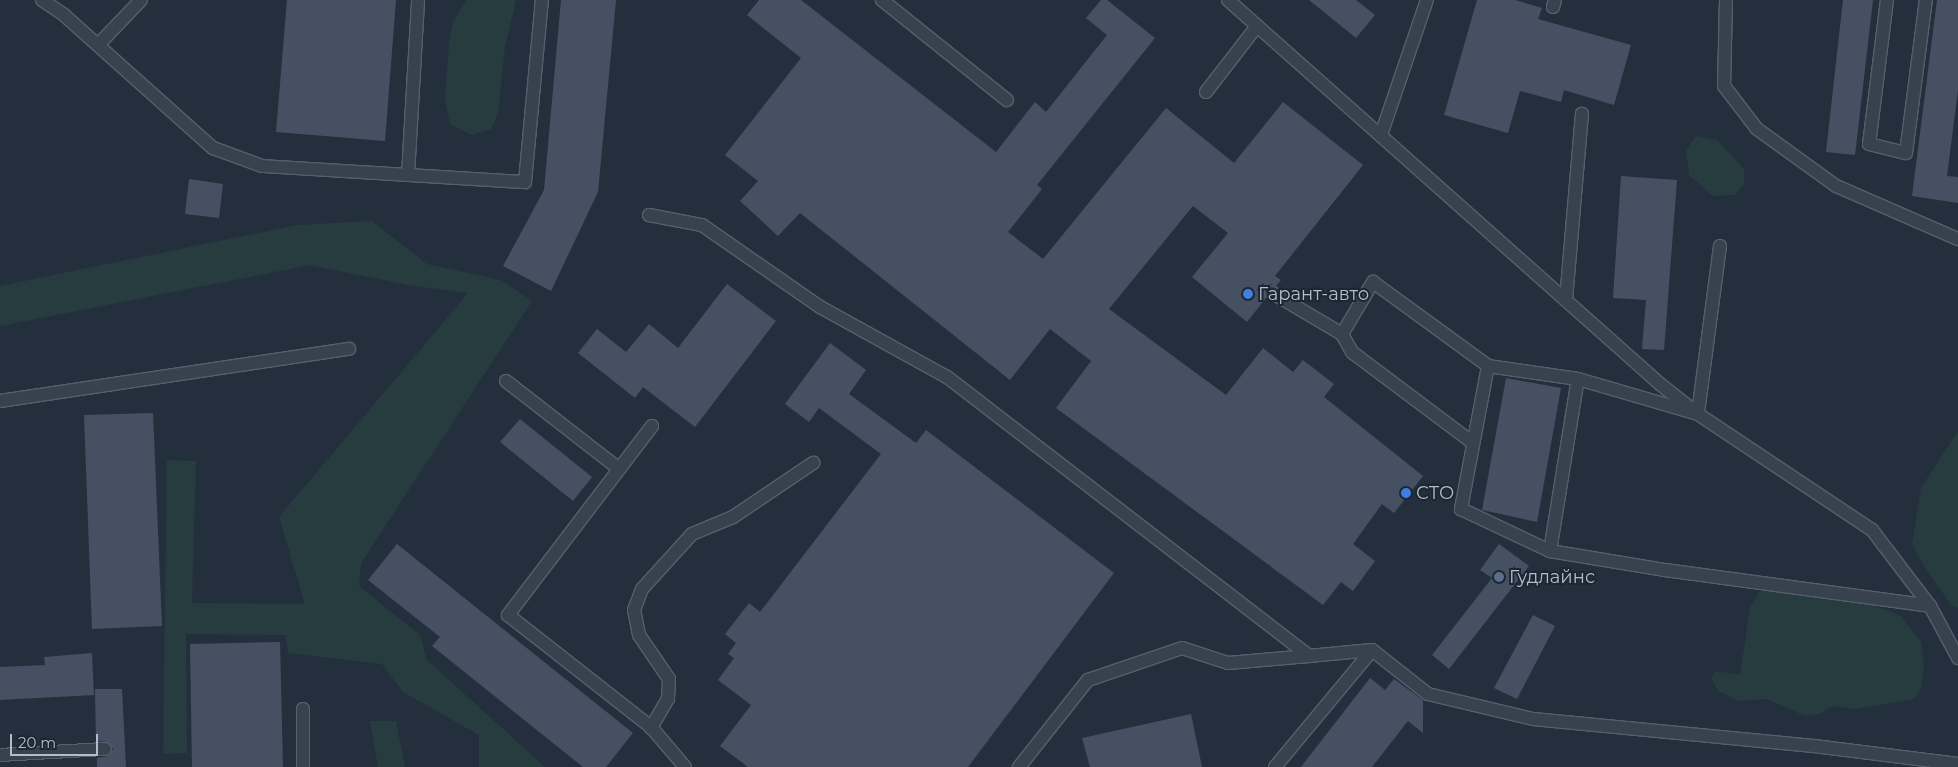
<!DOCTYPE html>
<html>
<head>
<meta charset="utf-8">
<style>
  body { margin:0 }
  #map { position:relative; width:1958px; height:767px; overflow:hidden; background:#242f3e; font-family:Montserrat,sans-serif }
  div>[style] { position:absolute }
  .green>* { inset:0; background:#263c3f }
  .building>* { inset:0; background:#455162 }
  .roads { filter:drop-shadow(1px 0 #565f6c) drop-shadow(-1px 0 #565f6c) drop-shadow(0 1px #565f6c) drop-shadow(0 -1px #565f6c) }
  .lane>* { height:12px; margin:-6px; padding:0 6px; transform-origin:6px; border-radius:6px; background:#38414e }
  .dots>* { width:14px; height:14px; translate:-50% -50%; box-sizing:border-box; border:2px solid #1d2633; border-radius:50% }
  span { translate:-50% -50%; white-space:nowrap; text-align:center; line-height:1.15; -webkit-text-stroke:4px #1d2633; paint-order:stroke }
  .poi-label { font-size:18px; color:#b4bcc9 }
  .left { translate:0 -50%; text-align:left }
  .scale { position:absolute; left:10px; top:734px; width:88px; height:22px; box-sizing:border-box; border:2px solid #b4bcc9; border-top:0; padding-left:6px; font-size:15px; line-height:18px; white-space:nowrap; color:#b4bcc9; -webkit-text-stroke:4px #1d2633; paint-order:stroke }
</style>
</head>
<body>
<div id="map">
  <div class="green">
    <i style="clip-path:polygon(466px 0,516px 0,505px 47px,498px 114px,491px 129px,472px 135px,450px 124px,445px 98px,449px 42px,453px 22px)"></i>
    <i style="clip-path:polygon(1696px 136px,1717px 140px,1744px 169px,1744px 184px,1735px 195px,1713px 196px,1689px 175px,1686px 150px)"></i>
    <i style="clip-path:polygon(372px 221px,427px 264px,501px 280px,532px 301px,361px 563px,359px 586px,420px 635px,427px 660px,545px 767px,479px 767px,479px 735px,403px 692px,382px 664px,288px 653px,286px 635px,186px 634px,187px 753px,163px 754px,167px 460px,196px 461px,192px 603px,305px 604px,279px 517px,468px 293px,407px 285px,310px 265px,0 326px,0 286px,297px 225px)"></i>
    <i style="clip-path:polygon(1958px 431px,1958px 608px,1951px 605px,1924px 566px,1912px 544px,1921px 488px)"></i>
    <i style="clip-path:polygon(1768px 589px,1853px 597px,1901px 616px,1921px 642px,1924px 667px,1921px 689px,1914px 699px,1855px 709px,1833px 706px,1819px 714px,1805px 716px,1767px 699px,1739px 701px,1718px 691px,1711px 678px,1716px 671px,1740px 675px,1750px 607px,1759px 592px)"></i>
    <i style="clip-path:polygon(370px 721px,396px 721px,405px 767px,378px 767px)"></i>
  </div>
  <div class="building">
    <i style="clip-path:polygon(287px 0,396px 0,385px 141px,276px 132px)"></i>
    <i style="clip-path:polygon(561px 0,616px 0,598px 192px,551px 291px,503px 266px,544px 190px)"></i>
    <i style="clip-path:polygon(759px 0,801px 0,996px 152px,1035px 102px,1046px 112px,1107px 35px,1086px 18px,1101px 0,1107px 0,1155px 38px,1037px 185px,1042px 189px,1008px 232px,1043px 259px,1166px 108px,1234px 163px,1283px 102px,1363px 165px,1275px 276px,1281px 280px,1276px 286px,1271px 284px,1264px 287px,1266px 298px,1247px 322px,1192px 277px,1228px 233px,1193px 206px,1109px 309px,1226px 395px,1263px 348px,1293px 372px,1303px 360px,1334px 384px,1324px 397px,1423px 476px,1394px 513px,1382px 504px,1353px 544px,1375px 561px,1353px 591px,1341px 582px,1323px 605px,1056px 408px,1091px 361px,1050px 329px,1010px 380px,800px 213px,778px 236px,740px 201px,758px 181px,725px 155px,801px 58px,747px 15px)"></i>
    <i style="clip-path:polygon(1309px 0,1356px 0,1375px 15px,1356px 38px)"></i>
    <i style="clip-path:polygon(1477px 0,1515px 0,1542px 8px,1538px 19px,1631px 45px,1614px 105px,1564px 90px,1561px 102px,1520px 91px,1508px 133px,1444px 115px)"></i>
    <i style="clip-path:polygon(1843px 0,1873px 0,1855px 155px,1826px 152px)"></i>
    <i style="clip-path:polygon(1937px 0,1958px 0,1958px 90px,1947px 176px,1958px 177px,1958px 203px,1912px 196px)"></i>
    <i style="clip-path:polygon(1621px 176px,1677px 180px,1664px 350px,1642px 349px,1646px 300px,1613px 298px)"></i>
    <i style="clip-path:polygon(189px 179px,223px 184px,219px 218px,185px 214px)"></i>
    <i style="clip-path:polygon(727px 284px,776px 321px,695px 427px,643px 387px,635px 398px,578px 353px,597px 329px,626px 352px,649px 324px,678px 348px)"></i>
    <i style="clip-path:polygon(830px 343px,866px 370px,849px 394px,916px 443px,926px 430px,1114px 573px,968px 767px,748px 767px,720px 746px,751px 705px,718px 680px,734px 658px,728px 654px,736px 643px,725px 634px,749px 603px,760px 612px,881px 454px,819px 408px,809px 422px,785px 404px)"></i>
    <i style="clip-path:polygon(1506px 378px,1561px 388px,1537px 522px,1482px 510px)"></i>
    <i style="clip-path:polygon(153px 413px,162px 626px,92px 629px,84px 415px)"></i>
    <i style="clip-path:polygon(520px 419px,592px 477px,573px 501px,500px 442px)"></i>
    <i style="clip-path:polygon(397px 544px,633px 733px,606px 767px,583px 767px,432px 646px,440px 637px,368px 580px)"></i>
    <i style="clip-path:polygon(1499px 544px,1529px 566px,1449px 669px,1432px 655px,1492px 578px,1480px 570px)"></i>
    <i style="clip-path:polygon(1533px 615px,1555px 626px,1517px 699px,1494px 688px)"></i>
    <i style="clip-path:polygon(280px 642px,283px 767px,192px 767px,190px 644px)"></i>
    <i style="clip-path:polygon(92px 653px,94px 695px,0 700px,0 667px,45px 665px,44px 657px)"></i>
    <i style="clip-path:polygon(1370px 678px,1385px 690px,1394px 679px,1423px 700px,1423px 733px,1408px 721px,1372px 767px,1301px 767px)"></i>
    <i style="clip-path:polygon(95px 689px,122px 689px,126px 767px,97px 767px,97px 758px,109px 756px,113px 749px,108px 742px,96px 741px)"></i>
    <i style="clip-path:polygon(1191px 714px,1202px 767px,1090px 767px,1082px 738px)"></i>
  </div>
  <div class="roads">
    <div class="lane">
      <i style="left:42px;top:0;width:27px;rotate:34deg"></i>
      <i style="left:64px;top:15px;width:200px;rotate:41.8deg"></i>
      <i style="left:213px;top:148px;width:52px;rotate:20.2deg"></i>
      <i style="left:262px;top:166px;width:263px;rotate:3.5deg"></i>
      <i style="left:525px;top:182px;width:183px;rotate:-84.7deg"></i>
      <i style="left:882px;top:0;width:160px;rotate:38.7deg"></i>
      <i style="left:1228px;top:0;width:578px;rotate:41.63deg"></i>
      <i style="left:1660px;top:384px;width:43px;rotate:38.5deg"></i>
      <i style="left:1726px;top:0;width:86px;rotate:91.3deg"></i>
      <i style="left:1724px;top:86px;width:54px;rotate:52.5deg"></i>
      <i style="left:1757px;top:129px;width:97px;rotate:35.8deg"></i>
      <i style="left:1836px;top:186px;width:133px;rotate:23.5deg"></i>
      <i style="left:1887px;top:0;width:145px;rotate:97.1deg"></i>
      <i style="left:1869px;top:144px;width:38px;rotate:14deg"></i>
      <i style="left:1906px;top:153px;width:154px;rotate:-82.6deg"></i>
      <i style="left:1553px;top:7px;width:7px;rotate:-74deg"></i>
      <i style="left:98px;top:45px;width:62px;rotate:-46.3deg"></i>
      <i style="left:1206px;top:92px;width:83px;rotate:-52.3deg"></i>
      <i style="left:1381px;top:135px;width:143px;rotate:-71.2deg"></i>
      <i style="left:408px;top:175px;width:175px;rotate:-86.7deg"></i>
      <i style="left:649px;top:215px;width:54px;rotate:10.7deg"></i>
      <i style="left:702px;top:225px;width:144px;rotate:34.8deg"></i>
      <i style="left:820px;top:307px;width:145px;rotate:28.9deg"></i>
      <i style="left:947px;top:377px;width:457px;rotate:37.6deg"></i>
      <i style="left:1309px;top:656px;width:63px;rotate:-5.4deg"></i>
      <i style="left:1720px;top:246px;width:169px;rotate:97.5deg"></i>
      <i style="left:1698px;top:414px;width:209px;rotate:33.7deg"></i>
      <i style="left:1872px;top:530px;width:96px;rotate:52.7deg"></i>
      <i style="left:1271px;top:292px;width:82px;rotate:30.6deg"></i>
      <i style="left:1566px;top:300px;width:187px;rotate:-85.1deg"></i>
      <i style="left:506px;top:381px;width:143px;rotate:37.9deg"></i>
      <i style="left:0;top:401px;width:353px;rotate:-8.5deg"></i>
      <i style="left:1698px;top:414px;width:125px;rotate:-163.7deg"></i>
      <i style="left:1578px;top:379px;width:91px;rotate:-171.8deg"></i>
      <i style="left:1488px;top:366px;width:146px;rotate:100.7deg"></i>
      <i style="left:1461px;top:509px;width:98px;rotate:25.3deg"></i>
      <i style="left:1550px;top:551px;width:117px;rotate:9.4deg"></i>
      <i style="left:1665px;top:570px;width:267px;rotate:7.7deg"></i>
      <i style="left:1930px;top:606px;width:59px;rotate:61.7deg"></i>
      <i style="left:652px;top:426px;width:238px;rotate:127.3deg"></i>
      <i style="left:508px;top:615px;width:182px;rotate:38.1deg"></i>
      <i style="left:651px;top:727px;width:52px;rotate:49.6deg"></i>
      <i style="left:1473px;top:443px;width:151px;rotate:-143.1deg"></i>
      <i style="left:1352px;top:352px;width:21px;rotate:-119deg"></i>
      <i style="left:1342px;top:334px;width:61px;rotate:-59.2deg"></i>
      <i style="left:1373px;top:282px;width:142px;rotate:36.1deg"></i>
      <i style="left:1550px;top:551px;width:174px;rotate:-80.8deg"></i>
      <i style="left:303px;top:709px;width:58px;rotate:90deg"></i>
      <i style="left:651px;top:728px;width:34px;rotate:-60deg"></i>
      <i style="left:668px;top:699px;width:20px;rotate:-87deg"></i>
      <i style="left:669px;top:679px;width:53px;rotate:-124.3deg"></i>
      <i style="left:639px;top:635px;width:25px;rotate:-101deg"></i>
      <i style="left:634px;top:610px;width:22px;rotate:-69deg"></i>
      <i style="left:642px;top:589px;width:74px;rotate:-47.7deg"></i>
      <i style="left:692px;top:534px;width:44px;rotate:-22.5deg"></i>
      <i style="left:733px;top:517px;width:97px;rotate:-34deg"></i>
      <i style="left:0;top:755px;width:105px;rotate:-3.3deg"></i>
      <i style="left:1019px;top:767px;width:111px;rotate:-51.6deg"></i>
      <i style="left:1088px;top:680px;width:99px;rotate:-18.8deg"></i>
      <i style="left:1182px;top:648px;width:48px;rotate:18.1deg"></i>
      <i style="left:1228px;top:663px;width:81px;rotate:-4.9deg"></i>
      <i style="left:1275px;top:767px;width:152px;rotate:-50.3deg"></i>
      <i style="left:1372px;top:650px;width:71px;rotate:38.2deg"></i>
      <i style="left:1428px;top:694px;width:108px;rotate:13.4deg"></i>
      <i style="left:1533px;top:719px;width:282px;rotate:5.5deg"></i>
      <i style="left:1814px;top:746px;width:145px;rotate:7.1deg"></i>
    </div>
  </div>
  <div class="dots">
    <i style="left:1248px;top:294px;background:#3f7fe0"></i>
    <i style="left:1406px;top:493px;background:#3f7fe0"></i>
    <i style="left:1499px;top:577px;background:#5c6f8a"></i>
  </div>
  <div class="poi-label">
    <span class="left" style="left:1258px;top:294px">Гарант-авто</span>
    <span class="left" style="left:1416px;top:493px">СТО</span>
    <span class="left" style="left:1509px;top:577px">Гудлайнс</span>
  </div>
  <div class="scale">20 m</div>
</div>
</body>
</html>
